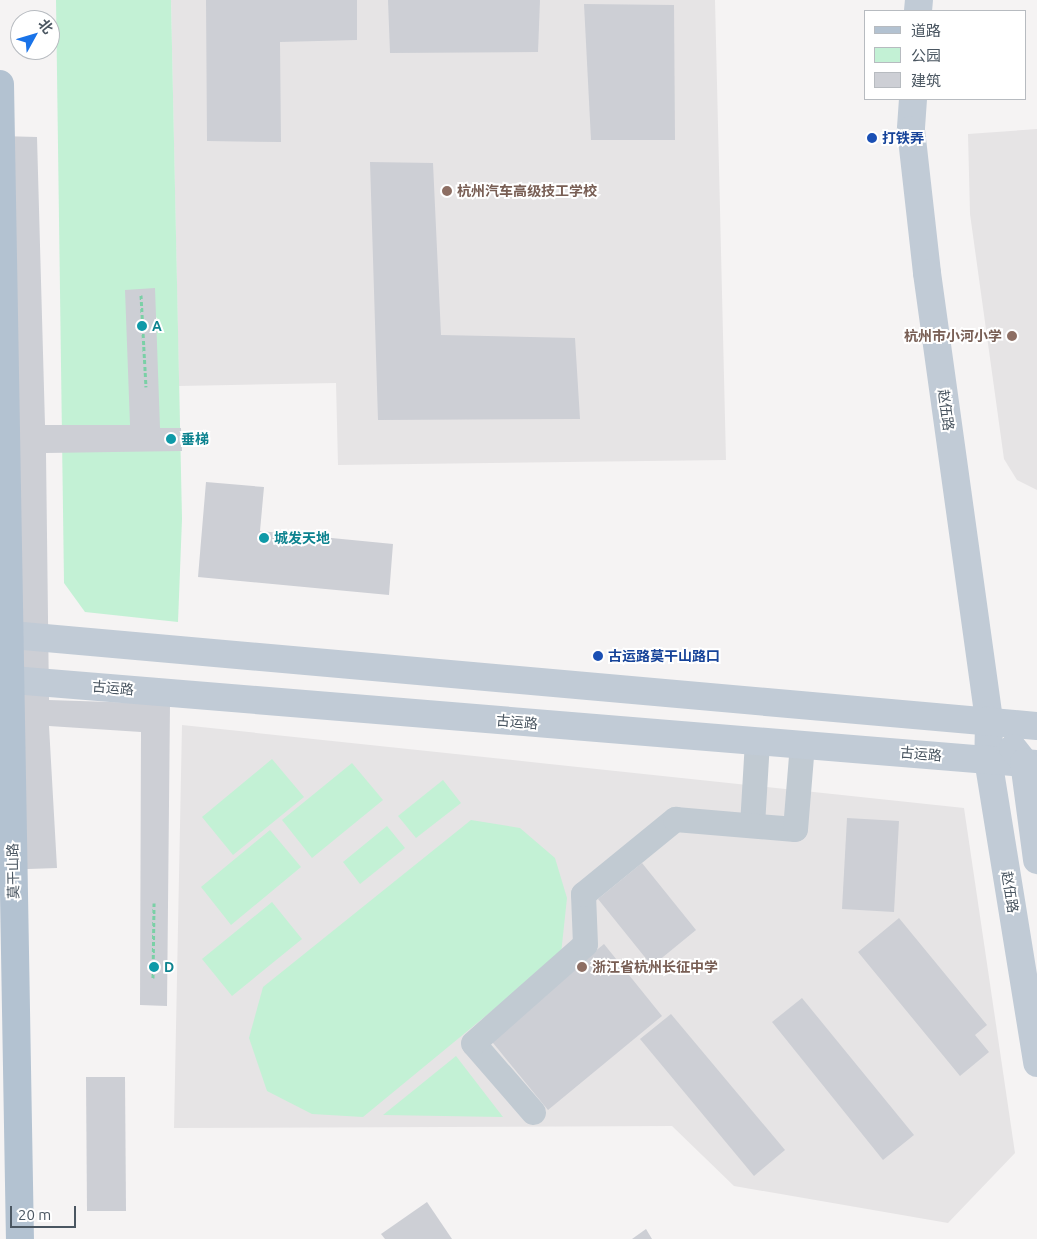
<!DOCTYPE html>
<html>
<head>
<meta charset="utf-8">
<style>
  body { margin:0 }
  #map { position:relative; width:1037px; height:1239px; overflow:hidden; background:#f5f3f3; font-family:Ubuntu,"Noto Sans SC",sans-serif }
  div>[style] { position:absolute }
  .education>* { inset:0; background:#e6e4e5 }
  .green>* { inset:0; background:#c3f1d5 }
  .building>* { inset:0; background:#cdcfd5 }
  .path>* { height:3px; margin-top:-1.5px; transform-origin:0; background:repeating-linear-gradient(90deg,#7ad0a6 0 4px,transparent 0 6.5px) }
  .minor>* { height:25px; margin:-12.5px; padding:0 12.5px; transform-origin:12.5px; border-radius:12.5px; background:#c1cad2 }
  .secondary>* { height:28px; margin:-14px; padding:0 14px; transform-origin:14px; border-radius:14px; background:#c1cbd6 }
  .primary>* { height:28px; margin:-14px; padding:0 14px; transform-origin:14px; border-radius:14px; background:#b3c2d1 }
  .dots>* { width:14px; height:14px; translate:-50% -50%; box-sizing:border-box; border:2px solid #fff; border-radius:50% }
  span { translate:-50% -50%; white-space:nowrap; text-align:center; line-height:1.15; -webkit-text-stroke:4px #fff; paint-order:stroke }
  .transit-label { font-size:14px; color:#164399; font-weight:700 }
  .left { translate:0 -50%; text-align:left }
  .education-label { font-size:14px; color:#785e54; font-weight:700 }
  .right { translate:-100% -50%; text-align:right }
  .culture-label { font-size:14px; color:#0d838f; font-weight:700 }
  .street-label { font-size:14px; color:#4a5661 }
  .legend { position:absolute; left:864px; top:10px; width:162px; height:90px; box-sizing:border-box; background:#fff; border:1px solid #b7bbc0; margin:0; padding:6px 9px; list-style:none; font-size:15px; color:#4a5661 }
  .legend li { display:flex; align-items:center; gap:10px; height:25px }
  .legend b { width:25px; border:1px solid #b7bbc0 }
  .north { position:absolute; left:10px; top:10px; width:50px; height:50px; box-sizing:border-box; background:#fff; border:1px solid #b7bbc0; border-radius:50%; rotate:51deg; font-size:14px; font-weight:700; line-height:20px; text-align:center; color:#4a5661 }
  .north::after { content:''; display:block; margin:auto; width:18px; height:22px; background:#1a73e8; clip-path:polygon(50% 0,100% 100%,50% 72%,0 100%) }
  .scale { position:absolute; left:10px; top:1206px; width:66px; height:22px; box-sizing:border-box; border:2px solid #4a5661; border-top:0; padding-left:6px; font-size:15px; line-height:18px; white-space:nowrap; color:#4a5661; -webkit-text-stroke:4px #fff; paint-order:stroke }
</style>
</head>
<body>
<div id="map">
  <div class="education">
    <i style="clip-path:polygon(171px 0,715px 0,726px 460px,338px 465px,336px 383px,179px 386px)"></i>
    <i style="clip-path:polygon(1037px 129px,1037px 490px,1017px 480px,1004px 459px,970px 214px,968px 134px)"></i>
    <i style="clip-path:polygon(182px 725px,964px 808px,1015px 1153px,948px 1223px,734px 1186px,672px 1126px,174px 1128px)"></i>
  </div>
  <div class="green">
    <i style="clip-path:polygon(56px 0,171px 0,182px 519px,178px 622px,85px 612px,64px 583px)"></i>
    <i style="clip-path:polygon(272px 759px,304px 797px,233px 855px,202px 817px)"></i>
    <i style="clip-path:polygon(352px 763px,383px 800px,312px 858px,282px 820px)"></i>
    <i style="clip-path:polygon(443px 780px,461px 803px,416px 838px,398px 816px)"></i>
    <i style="clip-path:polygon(471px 820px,520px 828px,555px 858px,567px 898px,561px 954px,363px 1117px,312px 1114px,267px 1091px,249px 1038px,263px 987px)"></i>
    <i style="clip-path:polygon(387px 826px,405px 848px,360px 884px,343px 862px)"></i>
    <i style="clip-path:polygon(270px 830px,301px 867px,231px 925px,201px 887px)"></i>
    <i style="clip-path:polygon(272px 902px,302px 939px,232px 996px,202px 959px)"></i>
    <i style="clip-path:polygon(456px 1056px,503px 1117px,383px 1115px)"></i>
  </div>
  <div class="building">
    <i style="clip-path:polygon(206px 0,357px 0,357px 40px,280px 42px,281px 142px,207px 141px)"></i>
    <i style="clip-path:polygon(388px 0,540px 0,538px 52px,390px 53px)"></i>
    <i style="clip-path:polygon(584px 4px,674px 5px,675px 140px,591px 140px)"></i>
    <i style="clip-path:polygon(0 136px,37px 137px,45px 425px,130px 425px,125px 290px,155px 288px,160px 428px,181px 428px,182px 451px,46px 453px,49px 700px,170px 704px,167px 1006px,140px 1005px,141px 732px,49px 726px,57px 868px,0 870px)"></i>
    <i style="clip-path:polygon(370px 162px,433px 163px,441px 335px,575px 338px,580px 419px,378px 420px)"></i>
    <i style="clip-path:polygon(206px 482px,264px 487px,260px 531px,393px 544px,389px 595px,198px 577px)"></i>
    <i style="clip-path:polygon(847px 818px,899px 821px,894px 912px,842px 909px)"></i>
    <i style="clip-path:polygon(642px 863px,696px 930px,652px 966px,598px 899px)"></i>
    <i style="clip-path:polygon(899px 918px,987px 1025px,975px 1035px,989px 1052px,960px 1076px,858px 952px)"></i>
    <i style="clip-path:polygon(604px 944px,662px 1016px,548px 1110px,489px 1038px)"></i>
    <i style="clip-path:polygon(802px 998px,914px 1135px,883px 1160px,772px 1022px)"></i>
    <i style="clip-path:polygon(671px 1014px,785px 1150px,754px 1176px,640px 1039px)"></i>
    <i style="clip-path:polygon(86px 1077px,125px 1077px,126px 1211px,87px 1211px)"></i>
    <i style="clip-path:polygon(427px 1202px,452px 1239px,385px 1239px,381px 1234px)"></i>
    <i style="clip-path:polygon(646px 1229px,652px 1239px,632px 1239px)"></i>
  </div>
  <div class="path">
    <i style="left:141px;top:295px;width:92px;rotate:86.9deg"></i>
    <i style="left:153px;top:978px;width:75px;rotate:-89.2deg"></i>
  </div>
  <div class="minor">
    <i style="left:752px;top:825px;width:84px;rotate:-86.6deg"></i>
    <i style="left:533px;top:1112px;width:91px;rotate:-131deg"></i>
    <i style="left:473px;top:1043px;width:149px;rotate:-41.5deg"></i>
    <i style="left:585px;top:944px;width:50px;rotate:-92.3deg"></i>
    <i style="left:583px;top:894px;width:119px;rotate:-39.2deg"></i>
    <i style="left:675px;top:819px;width:120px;rotate:4.8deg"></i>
    <i style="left:795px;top:829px;width:85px;rotate:-85.3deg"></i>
  </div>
  <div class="secondary">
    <i style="left:918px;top:11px;width:11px;rotate:-85deg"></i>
    <i style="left:913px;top:99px;width:31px;rotate:94deg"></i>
    <i style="left:911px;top:130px;width:144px;rotate:83.6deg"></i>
    <i style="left:927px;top:273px;width:451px;rotate:82.1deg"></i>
    <i style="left:989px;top:720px;width:39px;rotate:91deg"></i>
    <i style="left:988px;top:759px;width:308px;rotate:80.8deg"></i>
    <i style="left:0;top:634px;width:1041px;rotate:5.07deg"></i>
    <i style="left:0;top:679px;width:1040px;rotate:4.69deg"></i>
    <i style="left:1013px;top:748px;width:18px;rotate:52deg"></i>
    <i style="left:1024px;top:762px;width:99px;rotate:82.4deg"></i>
  </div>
  <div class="primary">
    <i style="left:0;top:84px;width:1155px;rotate:89.01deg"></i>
  </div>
  <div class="dots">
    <i style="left:872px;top:138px;background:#1a4fb4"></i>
    <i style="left:447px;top:191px;background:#8d6e63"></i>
    <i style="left:142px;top:326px;background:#0f9aa8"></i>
    <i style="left:1012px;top:336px;background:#8d6e63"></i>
    <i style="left:171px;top:439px;background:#0f9aa8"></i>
    <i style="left:264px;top:538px;background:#0f9aa8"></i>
    <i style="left:598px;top:656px;background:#1a4fb4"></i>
    <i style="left:154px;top:967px;background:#0f9aa8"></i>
    <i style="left:582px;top:967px;background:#8d6e63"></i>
  </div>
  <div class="transit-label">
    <span class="left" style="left:882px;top:138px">打铁弄</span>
    <span class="left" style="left:608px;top:656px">古运路莫干山路口</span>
  </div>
  <div class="education-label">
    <span class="left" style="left:457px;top:191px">杭州汽车高级技工学校</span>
    <span class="right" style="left:1002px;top:336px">杭州市小河小学</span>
    <span class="left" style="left:592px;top:967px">浙江省杭州长征中学</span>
  </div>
  <div class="culture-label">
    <span class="left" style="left:152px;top:326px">A</span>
    <span class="left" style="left:181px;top:439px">垂梯</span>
    <span class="left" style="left:274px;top:538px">城发天地</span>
    <span class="left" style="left:164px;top:967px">D</span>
  </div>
  <div class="street-label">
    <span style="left:946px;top:410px;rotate:82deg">赵伍路</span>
    <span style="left:113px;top:688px;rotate:5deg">古运路</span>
    <span style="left:517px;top:722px;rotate:5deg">古运路</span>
    <span style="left:921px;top:754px;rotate:5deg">古运路</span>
    <span style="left:13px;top:871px;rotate:-91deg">莫干山路</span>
    <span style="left:1010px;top:892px;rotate:81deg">赵伍路</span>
  </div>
  <ul class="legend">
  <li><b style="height:6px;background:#b3c2d1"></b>道路</li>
  <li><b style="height:14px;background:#c3f1d5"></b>公园</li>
  <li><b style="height:14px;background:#cdcfd5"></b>建筑</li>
  </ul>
  <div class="north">北</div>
  <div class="scale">20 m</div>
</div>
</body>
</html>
